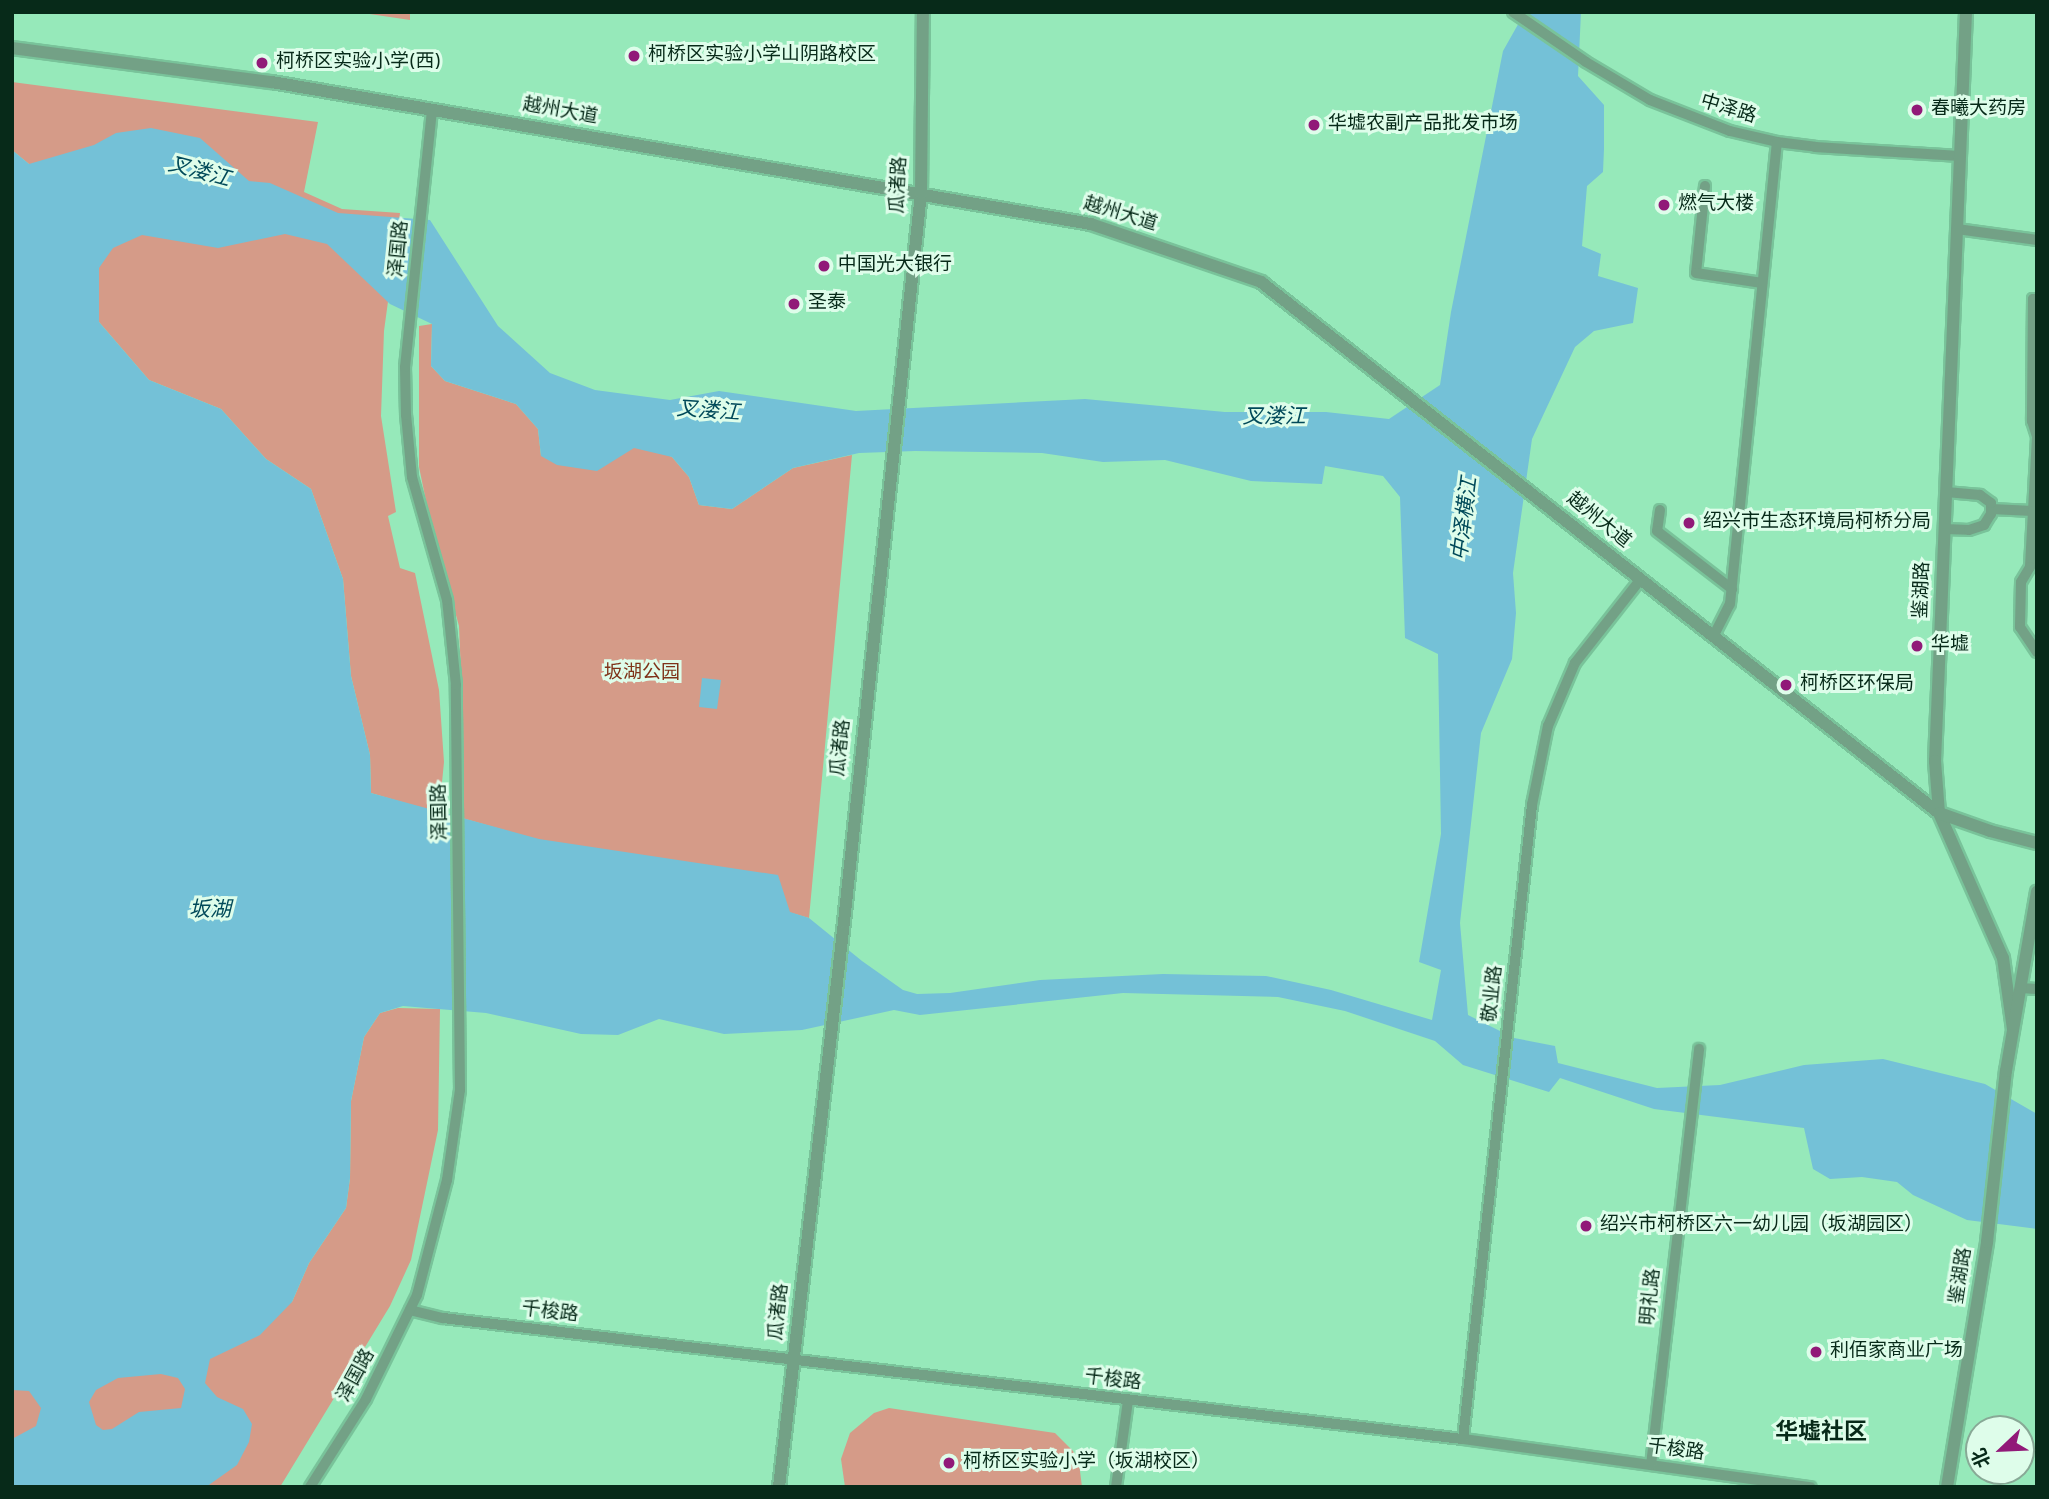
<!DOCTYPE html>
<html>
<head>
<meta charset="utf-8">
<style>
  body { margin:0 }
  #map { position:relative; width:2049px; height:1499px; overflow:hidden; background:#96e9ba; font-family:Overpass,"Noto Sans SC",sans-serif }
  div>[style] { position:absolute }
  .green>* { inset:0; background:#d59b88 }
  .water>* { inset:0; background:#74c1d7 }
  .roads { filter:drop-shadow(2px 0 #79c39a) drop-shadow(-2px 0 #79c39a) drop-shadow(0 2px #79c39a) drop-shadow(0 -2px #79c39a) }
  .minor>* { height:10px; margin:-5px; padding:0 5px; transform-origin:5px; border-radius:5px; background:#73a186 }
  .tertiary>* { height:12px; margin:-6px; padding:0 6px; transform-origin:6px; border-radius:6px; background:#73a186 }
  .dots>* { width:19px; height:19px; translate:-50% -50%; box-sizing:border-box; border:4px solid #defdea; border-radius:50% }
  span { translate:-50% -50%; white-space:nowrap; text-align:center; line-height:1.15; -webkit-text-stroke:6px #defdea; paint-order:stroke }
  .poi-label { font-size:19px; color:#072a19 }
  .left { translate:0 -50%; text-align:left }
  .street-label { font-size:19px; color:#072a19 }
  .park-label { font-size:19px; color:#7f3319 }
  .water-label { font-size:21px; color:#004959; font-style:italic }
  .quarter-label { font-size:23px; color:#072a19; font-weight:700 }
  .frame { position:absolute; inset:0; border:14px solid #072a19; pointer-events:none }
  .north { position:absolute; left:1965px; top:1415px; width:70px; height:70px; box-sizing:border-box; background:#defdea; border:2px solid #88a996; border-radius:50%; rotate:247deg; font-size:19px; font-weight:700; line-height:28px; text-align:center; color:#072a19 }
  .north::after { content:''; display:block; margin:auto; width:24px; height:32px; background:#911a78; clip-path:polygon(50% 0,100% 100%,50% 72%,0 100%) }
</style>
</head>
<body>
<div id="map">
  <div class="green">
    <i style="clip-path:polygon(356px 12px,419px 12px,410px 14px,410px 20px)"></i>
    <i style="clip-path:polygon(12px 82px,318px 122px,304px 192px,342px 209px,400px 213px,384px 331px,381px 416px,396px 512px,388px 516px,400px 568px,415px 573px,439px 690px,444px 762px,439px 813px,371px 793px,370px 755px,351px 676px,343px 579px,311px 489px,266px 459px,221px 409px,149px 380px,99px 322px,29px 164px,12px 150px)"></i>
    <i style="clip-path:polygon(432px 324px,431px 366px,445px 381px,516px 404px,538px 429px,541px 456px,639px 443px,672px 457px,689px 477px,699px 505px,732px 509px,793px 468px,852px 455px,809px 918px,462px 818px,463px 722px,459px 626px,431px 525px,419px 467px,419px 326px)"></i>
    <i style="clip-path:polygon(398px 1008px,440px 1009px,438px 1130px,411px 1260px,390px 1306px,280px 1487px,12px 1487px,12px 1359px,292px 1302px,309px 1263px,346px 1208px,350px 1178px,351px 1101px,364px 1037px,380px 1013px)"></i>
    <i style="clip-path:polygon(889px 1408px,1055px 1433px,1073px 1451px,1079px 1463px,1082px 1487px,845px 1487px,841px 1459px,850px 1433px,874px 1413px)"></i>
  </div>
  <div class="water">
    <i style="clip-path:polygon(evenodd,1525px 12px,1581px 12px,1578px 76px,1604px 105px,1604px 149px,1603px 172px,1587px 186px,1582px 246px,1601px 254px,1598px 276px,1638px 288px,1633px 323px,1594px 331px,1575px 347px,1532px 439px,1513px 573px,1516px 613px,1512px 659px,1481px 733px,1460px 923px,1468px 1015px,1514px 1038px,1555px 1046px,1558px 1063px,1657px 1088px,1720px 1085px,1804px 1065px,1883px 1059px,1985px 1084px,2037px 1114px,2037px 1229px,1967px 1220px,1913px 1195px,1897px 1182px,1862px 1177px,1830px 1179px,1813px 1169px,1804px 1128px,1654px 1109px,1560px 1078px,1549px 1092px,1463px 1065px,1435px 1041px,1345px 1011px,1278px 997px,1123px 993px,920px 1015px,894px 1010px,802px 1030px,724px 1034px,659px 1019px,618px 1035px,581px 1034px,486px 1013px,403px 1006px,380px 1013px,364px 1037px,351px 1101px,350px 1178px,346px 1208px,309px 1263px,292px 1302px,260px 1335px,210px 1359px,205px 1383px,217px 1397px,243px 1409px,252px 1424px,249px 1442px,237px 1465px,206px 1487px,12px 1487px,12px 1439px,36px 1426px,41px 1408px,29px 1391px,12px 1390px,12px 150px,29px 164px,94px 145px,116px 133px,151px 128px,200px 138px,249px 181px,270px 183px,338px 213px,430px 220px,498px 326px,550px 373px,595px 390px,670px 400px,719px 391px,856px 411px,1085px 399px,1225px 412px,1326px 412px,1389px 419px,1440px 385px,1451px 312px,1503px 51px,1525px 12px,285px 234px,327px 244px,390px 304px,432px 324px,431px 366px,445px 381px,516px 404px,538px 429px,541px 456px,557px 465px,597px 471px,634px 448px,672px 457px,689px 477px,699px 505px,732px 509px,793px 468px,859px 453px,915px 451px,1042px 453px,1103px 462px,1165px 460px,1251px 481px,1322px 484px,1325px 466px,1383px 476px,1400px 497px,1405px 638px,1438px 654px,1441px 834px,1419px 962px,1441px 970px,1432px 1020px,1331px 990px,1266px 976px,1163px 974px,1040px 980px,950px 993px,917px 994px,903px 990px,862px 961px,809px 918px,790px 912px,778px 875px,539px 839px,371px 793px,370px 755px,351px 676px,343px 579px,311px 489px,266px 459px,221px 409px,149px 380px,99px 322px,99px 268px,113px 248px,142px 235px,218px 248px,285px 234px,1525px 12px,161px 1374px,178px 1378px,185px 1389px,181px 1408px,139px 1412px,112px 1429px,103px 1430px,96px 1425px,89px 1402px,96px 1390px,118px 1378px,161px 1374px)"></i>
    <i style="clip-path:polygon(702px 678px,721px 680px,717px 709px,699px 707px)"></i>
  </div>
  <div class="roads">
    <div class="minor">
      <i style="left:1513px;top:12px;width:88px;rotate:34.4deg"></i>
      <i style="left:1586px;top:62px;width:74px;rotate:30.7deg"></i>
      <i style="left:1650px;top:100px;width:86px;rotate:21.2deg"></i>
      <i style="left:1730px;top:131px;width:48px;rotate:13.2deg"></i>
      <i style="left:1777px;top:142px;width:38px;rotate:7deg"></i>
      <i style="left:1815px;top:147px;width:145px;rotate:3.6deg"></i>
      <i style="left:1705px;top:186px;width:87px;rotate:95.9deg"></i>
      <i style="left:1696px;top:273px;width:67px;rotate:8.6deg"></i>
      <i style="left:1957px;top:229px;width:81px;rotate:7.8deg"></i>
      <i style="left:2037px;top:299px;width:4px;rotate:180deg"></i>
      <i style="left:2033px;top:299px;width:122px;rotate:90.5deg"></i>
      <i style="left:2032px;top:421px;width:16px;rotate:72deg"></i>
      <i style="left:1991px;top:509px;width:42px;rotate:2.7deg"></i>
      <i style="left:2033px;top:511px;width:74px;rotate:-86.9deg"></i>
      <i style="left:1660px;top:510px;width:21px;rotate:98deg"></i>
      <i style="left:1657px;top:531px;width:95px;rotate:37.7deg"></i>
      <i style="left:2033px;top:511px;width:56px;rotate:93.1deg"></i>
      <i style="left:2030px;top:567px;width:17px;rotate:121deg"></i>
      <i style="left:2021px;top:582px;width:45px;rotate:91.3deg"></i>
      <i style="left:2020px;top:627px;width:30px;rotate:56deg"></i>
      <i style="left:1944px;top:529px;width:25px;rotate:2deg"></i>
      <i style="left:1969px;top:530px;width:16px;rotate:-18deg"></i>
      <i style="left:1984px;top:525px;width:13px;rotate:-58deg"></i>
      <i style="left:1991px;top:514px;width:11px;rotate:-90deg"></i>
      <i style="left:1991px;top:503px;width:14px;rotate:-144deg"></i>
      <i style="left:1980px;top:495px;width:34px;rotate:-175deg"></i>
      <i style="left:1713px;top:637px;width:37px;rotate:-63deg"></i>
      <i style="left:1730px;top:604px;width:464px;rotate:-84.2deg"></i>
      <i style="left:2020px;top:988px;width:17px;rotate:3deg"></i>
      <i style="left:410px;top:1310px;width:34px;rotate:14deg"></i>
      <i style="left:443px;top:1318px;width:1027px;rotate:6.77deg"></i>
      <i style="left:1463px;top:1439px;width:351px;rotate:7.9deg"></i>
      <i style="left:1463px;top:1439px;width:638px;rotate:-83.79deg"></i>
      <i style="left:1532px;top:805px;width:81px;rotate:-78.6deg"></i>
      <i style="left:1548px;top:726px;width:69px;rotate:-66.8deg"></i>
      <i style="left:1575px;top:663px;width:105px;rotate:-51.9deg"></i>
      <i style="left:1651px;top:1465px;width:419px;rotate:-83.4deg"></i>
      <i style="left:310px;top:1487px;width:104px;rotate:-57.5deg"></i>
      <i style="left:366px;top:1399px;width:116px;rotate:-63.9deg"></i>
      <i style="left:417px;top:1295px;width:119px;rotate:-75.4deg"></i>
      <i style="left:447px;top:1180px;width:91px;rotate:-81.8deg"></i>
      <i style="left:460px;top:1090px;width:405px;rotate:-90.6deg"></i>
      <i style="left:456px;top:685px;width:85px;rotate:-96deg"></i>
      <i style="left:447px;top:600px;width:128px;rotate:-105.9deg"></i>
      <i style="left:412px;top:477px;width:62px;rotate:-95.5deg"></i>
      <i style="left:406px;top:415px;width:48px;rotate:-91.2deg"></i>
      <i style="left:405px;top:367px;width:258px;rotate:-84deg"></i>
      <i style="left:1116px;top:1487px;width:88px;rotate:-82.1deg"></i>
    </div>
    <div class="tertiary">
      <i style="left:1966px;top:12px;width:750px;rotate:92.37deg"></i>
      <i style="left:1935px;top:761px;width:52px;rotate:85.6deg"></i>
      <i style="left:1939px;top:813px;width:158px;rotate:66.2deg"></i>
      <i style="left:2003px;top:958px;width:72px;rotate:82deg"></i>
      <i style="left:12px;top:48px;width:262px;rotate:7.5deg"></i>
      <i style="left:272px;top:82px;width:831px;rotate:9.84deg"></i>
      <i style="left:1091px;top:224px;width:180px;rotate:18.8deg"></i>
      <i style="left:1261px;top:282px;width:861px;rotate:38.07deg"></i>
      <i style="left:1939px;top:813px;width:54px;rotate:19.4deg"></i>
      <i style="left:1990px;top:831px;width:49px;rotate:14.3deg"></i>
      <i style="left:779px;top:1487px;width:569px;rotate:-83.44deg"></i>
      <i style="left:844px;top:922px;width:733px;rotate:-83.97deg"></i>
      <i style="left:921px;top:193px;width:181px;rotate:-89.4deg"></i>
      <i style="left:1947px;top:1487px;width:248px;rotate:-80.7deg"></i>
      <i style="left:1987px;top:1242px;width:172px;rotate:-83.7deg"></i>
      <i style="left:2006px;top:1071px;width:182px;rotate:-80.2deg"></i>
    </div>
  </div>
  <div class="dots">
    <i style="left:634px;top:56px;background:#911a78"></i>
    <i style="left:262px;top:63px;background:#911a78"></i>
    <i style="left:1917px;top:110px;background:#911a78"></i>
    <i style="left:1314px;top:125px;background:#911a78"></i>
    <i style="left:1664px;top:205px;background:#911a78"></i>
    <i style="left:824px;top:266px;background:#911a78"></i>
    <i style="left:794px;top:304px;background:#911a78"></i>
    <i style="left:1689px;top:523px;background:#911a78"></i>
    <i style="left:1917px;top:646px;background:#911a78"></i>
    <i style="left:1786px;top:685px;background:#911a78"></i>
    <i style="left:1586px;top:1226px;background:#911a78"></i>
    <i style="left:1816px;top:1352px;background:#911a78"></i>
    <i style="left:949px;top:1463px;background:#911a78"></i>
  </div>
  <div class="poi-label">
    <span class="left" style="left:648px;top:56px">柯桥区实验小学山阴路校区</span>
    <span class="left" style="left:276px;top:63px">柯桥区实验小学(西)</span>
    <span class="left" style="left:1931px;top:110px">春曦大药房</span>
    <span class="left" style="left:1328px;top:125px">华墟农副产品批发市场</span>
    <span class="left" style="left:1678px;top:205px">燃气大楼</span>
    <span class="left" style="left:838px;top:266px">中国光大银行</span>
    <span class="left" style="left:808px;top:304px">圣泰</span>
    <span class="left" style="left:1703px;top:523px">绍兴市生态环境局柯桥分局</span>
    <span class="left" style="left:1931px;top:646px">华墟</span>
    <span class="left" style="left:1800px;top:685px">柯桥区环保局</span>
    <span class="left" style="left:1600px;top:1226px">绍兴市柯桥区六一幼儿园（坂湖园区）</span>
    <span class="left" style="left:1830px;top:1352px">利佰家商业广场</span>
    <span class="left" style="left:963px;top:1463px">柯桥区实验小学（坂湖校区）</span>
  </div>
  <div class="street-label">
    <span style="left:1728px;top:110px;rotate:17deg">中泽路</span>
    <span style="left:560px;top:112px;rotate:10deg">越州大道</span>
    <span style="left:900px;top:185px;rotate:-87deg">瓜渚路</span>
    <span style="left:1120px;top:215px;rotate:17deg">越州大道</span>
    <span style="left:400px;top:249px;rotate:-84deg">泽国路</span>
    <span style="left:1598px;top:521px;rotate:39deg">越州大道</span>
    <span style="left:1923px;top:590px;rotate:-88deg">鉴湖路</span>
    <span style="left:842px;top:748px;rotate:-84deg">瓜渚路</span>
    <span style="left:441px;top:812px;rotate:-91deg">泽国路</span>
    <span style="left:1494px;top:994px;rotate:-84deg">敬业路</span>
    <span style="left:1962px;top:1276px;rotate:-81deg">鉴湖路</span>
    <span style="left:1652px;top:1297px;rotate:-84deg">明礼路</span>
    <span style="left:780px;top:1312px;rotate:-84deg">瓜渚路</span>
    <span style="left:550px;top:1313px;rotate:7deg">千梭路</span>
    <span style="left:357px;top:1376px;rotate:-61deg">泽国路</span>
    <span style="left:1113px;top:1381px;rotate:7deg">千梭路</span>
    <span style="left:1676px;top:1451px;rotate:8deg">千梭路</span>
  </div>
  <div class="park-label">
    <span style="left:642px;top:674px">坂湖公园</span>
  </div>
  <div class="water-label">
    <span style="left:199px;top:173px;rotate:15deg">叉溇江</span>
    <span style="left:708px;top:412px;rotate:4deg">叉溇江</span>
    <span style="left:1274px;top:418px">叉溇江</span>
    <span style="left:1466px;top:519px;rotate:-83deg">中泽横江</span>
    <span style="left:210px;top:911px">坂湖</span>
  </div>
  <div class="quarter-label">
    <span style="left:1821px;top:1434px">华墟社区</span>
  </div>
  <div class="frame"></div>
  <div class="north">北</div>
</div>
</body>
</html>
